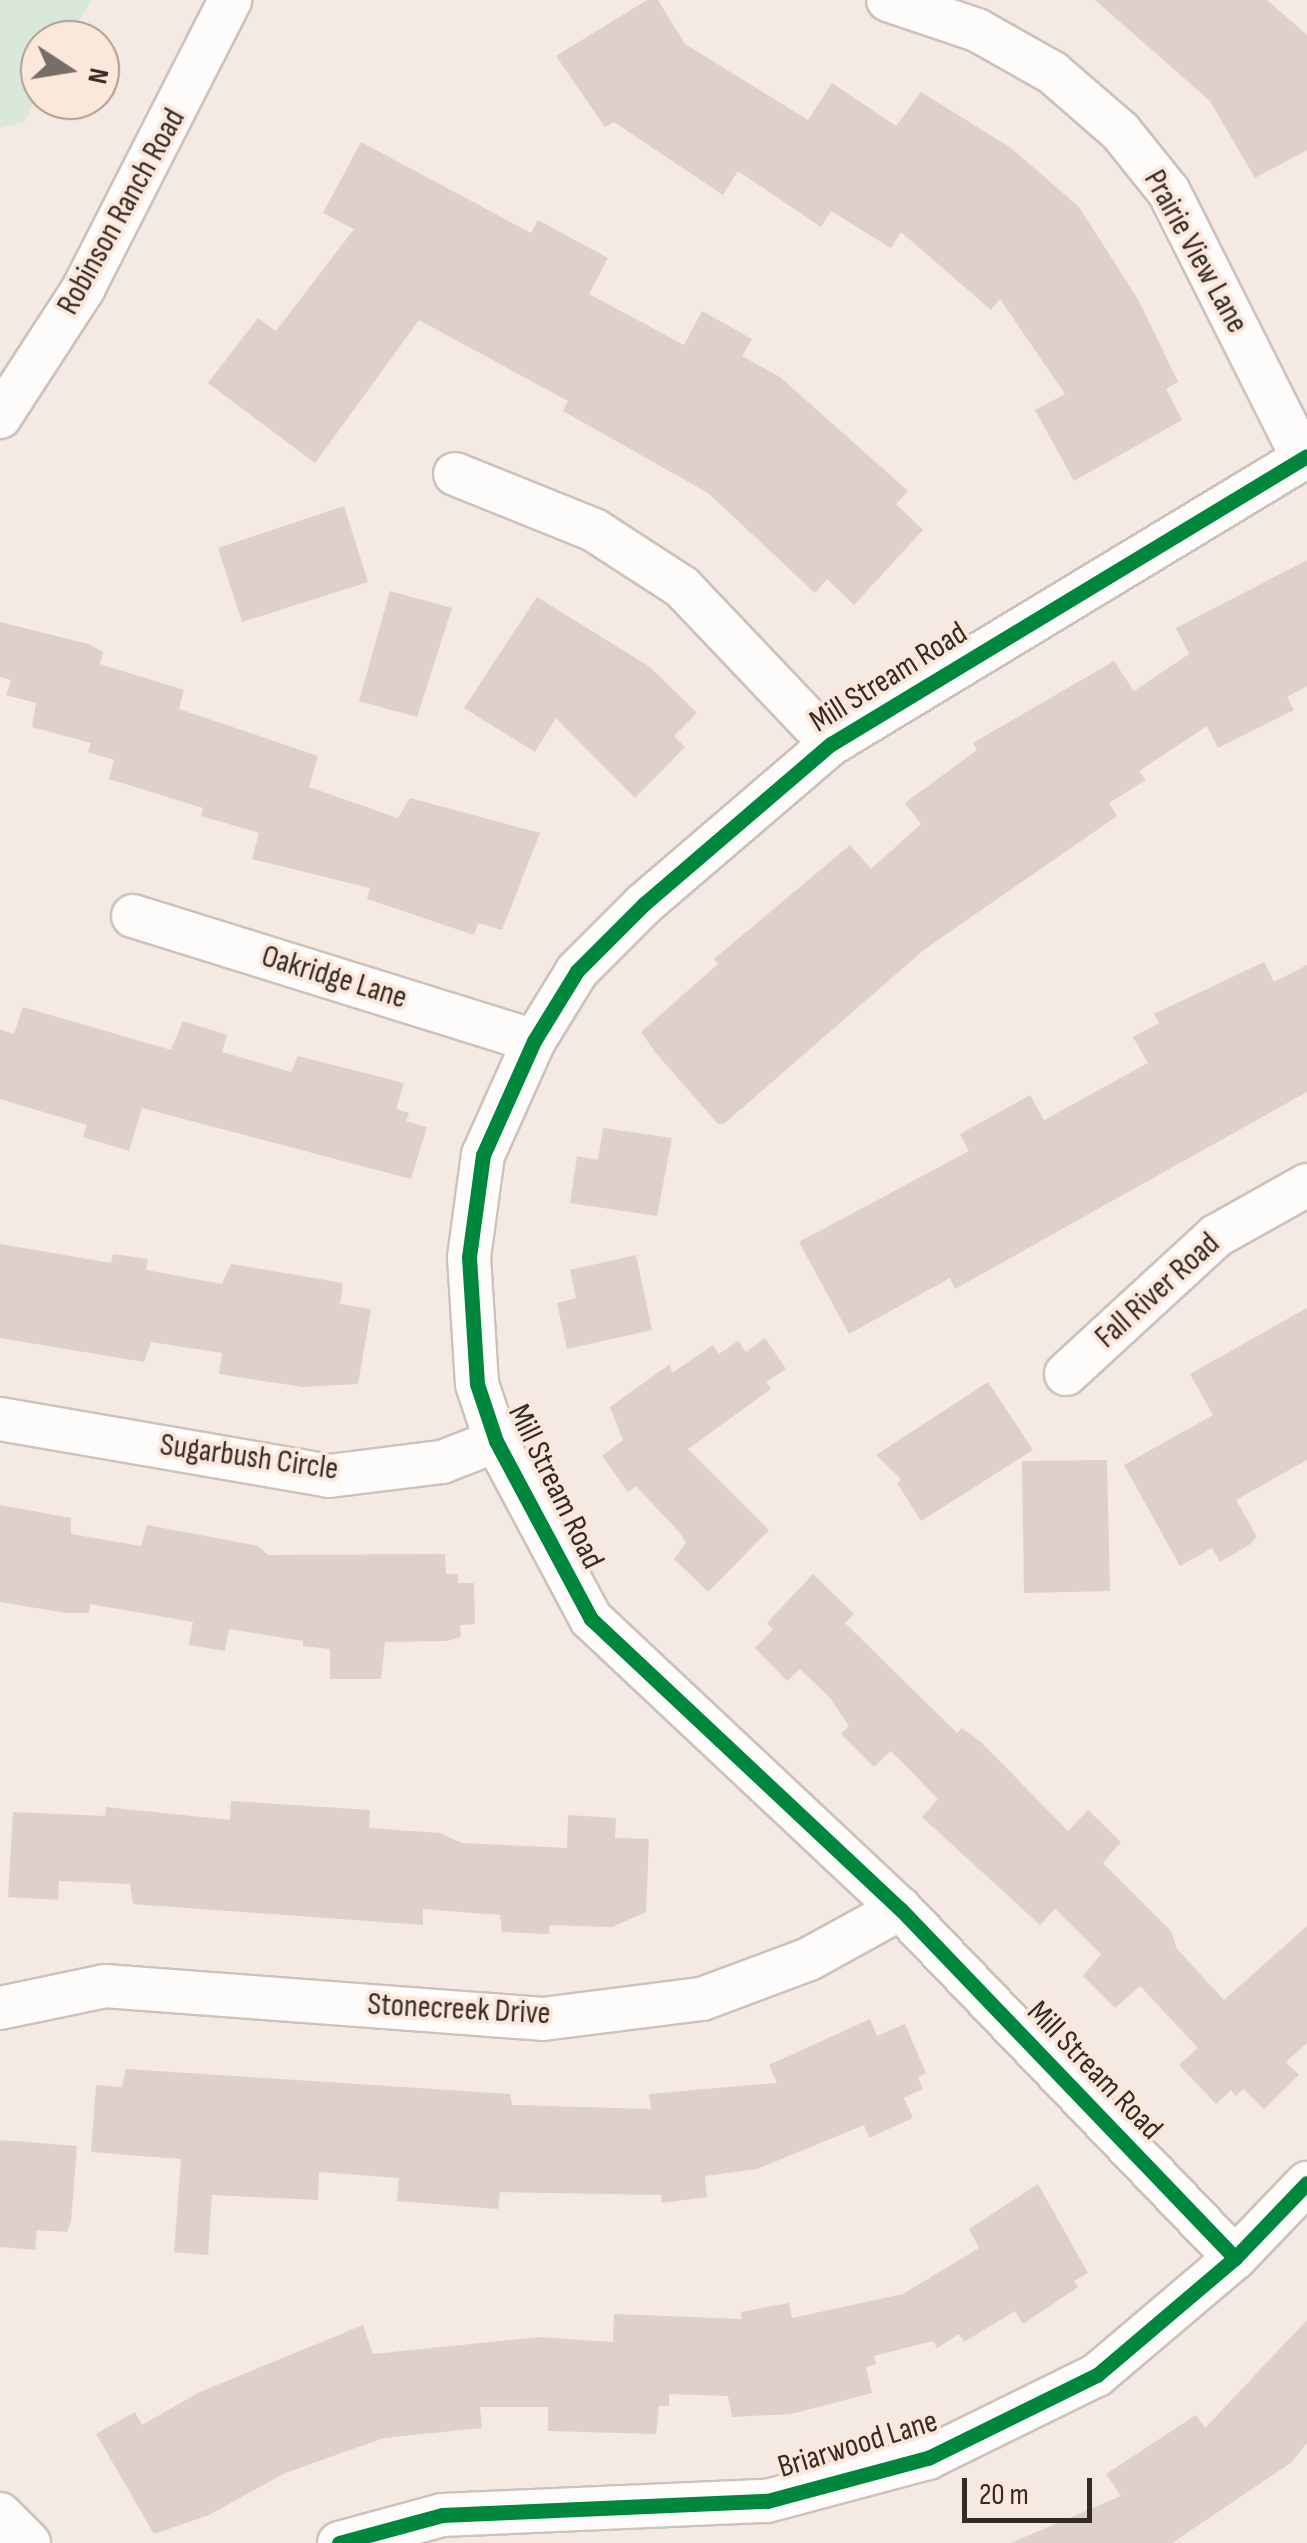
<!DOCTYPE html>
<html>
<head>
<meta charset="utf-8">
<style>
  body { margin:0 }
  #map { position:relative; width:1307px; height:2543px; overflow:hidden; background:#f4e9e3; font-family:"Sofia Sans Condensed",sans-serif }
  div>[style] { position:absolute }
  .green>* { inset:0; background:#dae8db }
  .building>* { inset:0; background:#ddd1ca }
  .roads { filter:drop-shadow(2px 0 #ccc2bd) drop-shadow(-2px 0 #ccc2bd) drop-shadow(0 2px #ccc2bd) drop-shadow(0 -2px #ccc2bd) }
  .minor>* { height:42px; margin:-21px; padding:0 21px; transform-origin:21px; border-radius:21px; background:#fdfcfb }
  .cycleway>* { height:15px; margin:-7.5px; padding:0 7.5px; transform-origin:7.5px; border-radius:7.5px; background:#00873e }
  span { translate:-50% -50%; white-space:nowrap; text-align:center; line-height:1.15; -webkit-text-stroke:8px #fce8db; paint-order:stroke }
  .street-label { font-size:32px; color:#342b25 }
  .north { position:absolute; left:20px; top:20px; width:100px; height:100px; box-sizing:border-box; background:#fce8db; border:2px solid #ac9c92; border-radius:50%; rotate:102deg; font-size:28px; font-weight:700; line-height:40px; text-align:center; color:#342b25 }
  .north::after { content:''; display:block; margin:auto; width:35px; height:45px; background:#776e68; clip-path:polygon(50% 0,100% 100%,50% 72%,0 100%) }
  .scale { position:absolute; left:962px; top:2478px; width:130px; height:45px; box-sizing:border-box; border:5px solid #342b25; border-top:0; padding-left:12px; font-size:30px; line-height:35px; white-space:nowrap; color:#342b25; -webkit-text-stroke:8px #fce8db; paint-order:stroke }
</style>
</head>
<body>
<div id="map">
  <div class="green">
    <i style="clip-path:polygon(0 0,91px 0,69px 40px,40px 40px,40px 93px,24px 122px,0 128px)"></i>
  </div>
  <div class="building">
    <i style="clip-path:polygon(647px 0,658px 0,685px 44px,808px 120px,832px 83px,896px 126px,921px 92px,1011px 148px,1079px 207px,1139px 301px,1178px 382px,1166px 389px,1182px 420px,1074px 481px,1035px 410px,1065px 394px,1000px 299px,991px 310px,901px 232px,891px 248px,831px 211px,821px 227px,738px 171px,723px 195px,614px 122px,605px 127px,556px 56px)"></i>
    <i style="clip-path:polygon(1095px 0,1267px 0,1307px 35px,1307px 150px,1255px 178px,1210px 101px)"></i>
    <i style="clip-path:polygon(361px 142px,531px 233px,538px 220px,608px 258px,589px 294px,684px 345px,702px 311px,752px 339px,742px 356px,780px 377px,908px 491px,896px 504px,923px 530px,854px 605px,827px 579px,815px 593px,708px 493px,563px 411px,568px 401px,419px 320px,315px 463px,208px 383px,258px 318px,276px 331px,354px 229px,323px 213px)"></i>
    <i style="clip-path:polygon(344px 506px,368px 582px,242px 622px,218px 548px)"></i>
    <i style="clip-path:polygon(1307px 560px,1307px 686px,1287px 697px,1294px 710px,1218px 748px,1207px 726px,1139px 771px,1146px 780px,1109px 803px,1117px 816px,925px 949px,725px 1123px,718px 1124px,655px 1052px,641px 1032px,718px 964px,714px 959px,850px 845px,871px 869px,921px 824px,905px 803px,977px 750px,973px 743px,1114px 661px,1134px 691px,1189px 654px,1176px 628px)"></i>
    <i style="clip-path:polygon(390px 591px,452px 608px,417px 717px,359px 701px)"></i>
    <i style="clip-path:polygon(537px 597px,650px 667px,697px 713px,674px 736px,685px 747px,635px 798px,556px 718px,535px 752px,464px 708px)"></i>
    <i style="clip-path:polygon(0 622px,88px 644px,103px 652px,100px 664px,184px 690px,179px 709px,318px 756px,309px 787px,398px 818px,410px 798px,540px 833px,502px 930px,478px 923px,474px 935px,367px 899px,370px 888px,252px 859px,259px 833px,201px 816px,203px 808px,109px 779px,114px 760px,88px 752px,91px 743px,32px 727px,36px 703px,6px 695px,11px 680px,0 677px)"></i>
    <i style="clip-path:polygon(1264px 962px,1274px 982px,1307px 965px,1307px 1092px,955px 1289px,950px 1278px,849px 1334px,799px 1242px,969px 1151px,960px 1134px,1030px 1095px,1044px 1120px,1148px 1063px,1133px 1037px,1159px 1023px,1154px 1014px)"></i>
    <i style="clip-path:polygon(23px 1007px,171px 1050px,183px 1021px,227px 1035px,222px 1052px,291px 1072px,298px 1056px,404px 1083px,396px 1109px,409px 1113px,406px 1121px,427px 1127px,411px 1179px,142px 1108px,129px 1151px,83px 1137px,87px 1125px,0 1099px,0 1029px,14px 1034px)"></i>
    <i style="clip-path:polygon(603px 1128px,672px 1138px,657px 1216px,570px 1203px,577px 1156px,598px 1160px)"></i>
    <i style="clip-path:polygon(0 1244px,111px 1263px,113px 1254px,148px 1259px,146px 1270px,222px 1284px,231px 1264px,343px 1283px,340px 1304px,371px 1309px,358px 1384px,303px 1387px,219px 1374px,222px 1353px,151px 1342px,144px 1362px,0 1338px)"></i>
    <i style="clip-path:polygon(636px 1255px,652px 1330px,567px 1349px,557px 1303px,576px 1298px,570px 1270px)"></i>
    <i style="clip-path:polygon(1307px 1308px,1307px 1460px,1236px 1500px,1257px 1537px,1249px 1545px,1220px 1562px,1212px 1548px,1180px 1566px,1124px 1465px,1213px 1415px,1190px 1374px)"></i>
    <i style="clip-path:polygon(765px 1338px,786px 1369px,766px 1382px,771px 1389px,688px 1449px,769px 1530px,708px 1592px,674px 1559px,686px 1543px,681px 1534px,636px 1486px,628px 1492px,602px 1456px,623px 1440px,610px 1407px,670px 1364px,672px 1373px,713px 1345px,719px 1354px,738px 1341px,746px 1352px)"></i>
    <i style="clip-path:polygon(988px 1382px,1033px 1450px,921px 1521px,897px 1483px,901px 1479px,876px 1455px)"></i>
    <i style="clip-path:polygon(1107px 1460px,1110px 1591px,1024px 1593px,1022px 1461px)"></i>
    <i style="clip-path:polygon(0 1505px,71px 1518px,71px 1534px,141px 1546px,147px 1525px,258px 1546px,268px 1555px,445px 1554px,446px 1574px,458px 1574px,458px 1583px,474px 1583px,475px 1624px,460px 1625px,461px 1637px,447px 1641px,385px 1642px,381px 1679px,330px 1679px,330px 1649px,303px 1646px,303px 1641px,229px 1629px,225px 1651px,189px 1645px,193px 1622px,90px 1604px,89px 1613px,67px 1613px,0 1602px)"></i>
    <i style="clip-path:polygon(813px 1574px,854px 1614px,845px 1623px,957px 1733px,962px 1728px,981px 1742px,1068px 1831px,1088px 1810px,1121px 1842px,1103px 1863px,1171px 1931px,1177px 1949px,1224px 2000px,1307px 1926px,1307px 2043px,1286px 2062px,1299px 2075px,1264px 2109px,1243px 2089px,1236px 2096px,1231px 2090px,1216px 2104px,1179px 2065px,1198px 2048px,1140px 1986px,1115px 2008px,1083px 1976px,1101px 1954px,1055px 1909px,1040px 1925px,922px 1817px,938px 1799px,891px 1751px,874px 1767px,841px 1734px,849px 1726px,830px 1698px,800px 1669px,787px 1681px,755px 1648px,773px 1629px,767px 1623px)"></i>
    <i style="clip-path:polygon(231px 1801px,370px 1810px,369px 1828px,440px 1833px,462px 1843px,567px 1848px,568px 1815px,616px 1818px,615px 1838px,649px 1839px,646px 1912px,612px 1927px,550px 1925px,549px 1934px,502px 1932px,500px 1915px,423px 1909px,423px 1925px,133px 1904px,130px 1884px,59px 1881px,58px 1900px,8px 1897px,13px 1812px,105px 1816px,106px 1807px,230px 1820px)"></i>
    <i style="clip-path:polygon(870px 2019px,877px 2036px,905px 2024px,926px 2073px,918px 2077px,923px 2089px,904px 2098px,913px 2118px,869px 2138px,864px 2125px,757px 2169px,705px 2176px,707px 2197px,662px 2203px,661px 2195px,500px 2192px,498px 2209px,397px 2201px,399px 2178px,319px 2172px,318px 2200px,212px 2195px,208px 2255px,174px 2252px,181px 2159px,91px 2152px,96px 2085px,122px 2087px,126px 2069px,510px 2094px,512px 2105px,651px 2109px,649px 2094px,777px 2083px,769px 2065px)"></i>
    <i style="clip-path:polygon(0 2140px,77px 2146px,71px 2222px,67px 2232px,37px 2230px,35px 2250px,0 2247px)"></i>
    <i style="clip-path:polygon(1038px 2184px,1088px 2273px,1074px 2281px,1078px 2287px,1023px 2324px,1015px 2311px,964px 2342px,959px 2334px,937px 2348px,933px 2341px,874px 2356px,876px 2364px,866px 2367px,872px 2393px,791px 2414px,732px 2417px,728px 2396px,669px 2394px,669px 2406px,659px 2406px,656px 2434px,548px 2431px,548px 2407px,480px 2407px,482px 2428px,384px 2438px,285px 2473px,209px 2515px,154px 2534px,96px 2434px,135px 2412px,142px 2425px,200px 2392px,363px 2325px,373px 2354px,539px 2337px,613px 2342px,614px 2314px,742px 2319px,741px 2312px,789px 2303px,792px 2318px,903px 2294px,979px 2248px,969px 2229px)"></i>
    <i style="clip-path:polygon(1307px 2320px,1307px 2443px,1292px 2462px,1172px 2543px,1011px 2543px,1121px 2496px,1106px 2474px,1196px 2415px,1205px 2428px)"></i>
  </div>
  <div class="roads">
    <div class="minor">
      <i style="left:888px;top:0;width:94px;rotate:18.6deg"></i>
      <i style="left:977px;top:30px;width:87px;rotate:29.5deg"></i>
      <i style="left:1053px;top:73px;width:89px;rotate:40.9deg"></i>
      <i style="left:1120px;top:131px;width:78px;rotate:51.2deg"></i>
      <i style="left:1169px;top:192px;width:298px;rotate:63.3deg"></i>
      <i style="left:0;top:417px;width:153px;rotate:-57deg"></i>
      <i style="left:83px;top:289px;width:324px;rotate:-63deg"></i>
      <i style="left:455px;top:474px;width:150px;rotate:21.9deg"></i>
      <i style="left:594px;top:530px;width:105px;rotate:32.9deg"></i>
      <i style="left:682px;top:587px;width:216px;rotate:46.5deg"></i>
      <i style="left:133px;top:916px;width:420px;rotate:17.3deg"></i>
      <i style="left:1066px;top:1374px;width:204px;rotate:-42.6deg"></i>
      <i style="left:1216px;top:1236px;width:104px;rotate:-29.3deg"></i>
      <i style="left:0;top:1419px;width:334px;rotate:9.8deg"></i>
      <i style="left:329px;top:1476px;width:114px;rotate:-7.1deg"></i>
      <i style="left:442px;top:1462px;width:58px;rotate:-21.3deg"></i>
      <i style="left:0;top:2008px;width:107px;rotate:-11.8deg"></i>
      <i style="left:105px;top:1986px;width:439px;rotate:4.3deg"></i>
      <i style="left:543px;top:2019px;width:160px;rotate:-7.2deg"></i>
      <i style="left:702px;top:1999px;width:114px;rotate:-20.5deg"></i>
      <i style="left:809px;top:1959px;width:104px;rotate:-28.8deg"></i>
      <i style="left:1235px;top:2258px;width:484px;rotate:-133.8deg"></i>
      <i style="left:900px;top:1909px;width:424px;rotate:-136.8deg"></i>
      <i style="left:591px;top:1619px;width:202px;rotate:-118.1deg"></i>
      <i style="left:496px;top:1441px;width:60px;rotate:-108.4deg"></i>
      <i style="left:477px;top:1384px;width:127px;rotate:-93.6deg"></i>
      <i style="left:469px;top:1257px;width:103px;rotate:-82.2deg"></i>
      <i style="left:483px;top:1155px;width:125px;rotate:-65.9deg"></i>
      <i style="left:534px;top:1041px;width:82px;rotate:-58.4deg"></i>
      <i style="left:577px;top:971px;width:95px;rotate:-45deg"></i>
      <i style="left:644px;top:904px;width:246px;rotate:-40.6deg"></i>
      <i style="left:831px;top:744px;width:556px;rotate:-31.18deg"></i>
      <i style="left:0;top:2514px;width:41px;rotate:45deg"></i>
      <i style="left:339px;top:2543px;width:107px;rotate:-15.2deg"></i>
      <i style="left:442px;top:2515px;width:325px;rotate:-2.5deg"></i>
      <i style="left:767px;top:2501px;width:167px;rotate:-15deg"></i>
      <i style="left:928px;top:2458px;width:188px;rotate:-26.2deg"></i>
      <i style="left:1097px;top:2375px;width:181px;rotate:-40.3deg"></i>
      <i style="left:1235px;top:2258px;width:104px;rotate:-46.2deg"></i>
    </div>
  </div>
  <div class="cycleway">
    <i style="left:1235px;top:2258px;width:484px;rotate:-133.8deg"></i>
    <i style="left:900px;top:1909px;width:424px;rotate:-136.8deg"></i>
    <i style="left:591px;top:1619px;width:202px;rotate:-118.1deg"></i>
    <i style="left:496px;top:1441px;width:60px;rotate:-108.4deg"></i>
    <i style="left:477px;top:1384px;width:127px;rotate:-93.6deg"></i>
    <i style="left:469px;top:1257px;width:103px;rotate:-82.2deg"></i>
    <i style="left:483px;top:1155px;width:125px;rotate:-65.9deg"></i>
    <i style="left:534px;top:1041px;width:82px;rotate:-58.4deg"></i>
    <i style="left:577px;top:971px;width:95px;rotate:-45deg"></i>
    <i style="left:644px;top:904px;width:246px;rotate:-40.6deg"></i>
    <i style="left:831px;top:744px;width:556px;rotate:-31.18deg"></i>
    <i style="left:339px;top:2543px;width:107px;rotate:-15.2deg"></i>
    <i style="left:442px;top:2515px;width:325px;rotate:-2.5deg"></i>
    <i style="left:767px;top:2501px;width:167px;rotate:-15deg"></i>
    <i style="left:928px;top:2458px;width:188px;rotate:-26.2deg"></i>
    <i style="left:1097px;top:2375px;width:181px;rotate:-40.3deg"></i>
    <i style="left:1235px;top:2258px;width:104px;rotate:-46.2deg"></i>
  </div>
  <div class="street-label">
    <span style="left:122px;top:212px;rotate:-61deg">Robinson Ranch Road</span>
    <span style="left:1195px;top:252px;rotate:61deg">Prairie View Lane</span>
    <span style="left:889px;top:678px;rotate:-32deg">Mill Stream Road</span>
    <span style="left:334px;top:978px;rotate:17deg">Oakridge Lane</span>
    <span style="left:1158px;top:1291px;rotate:-42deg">Fall River Road</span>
    <span style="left:249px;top:1458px;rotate:8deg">Sugarbush Circle</span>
    <span style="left:555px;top:1487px;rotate:64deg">Mill Stream Road</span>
    <span style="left:459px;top:2010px;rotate:3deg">Stonecreek Drive</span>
    <span style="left:1094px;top:2071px;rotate:46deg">Mill Stream Road</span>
    <span style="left:858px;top:2445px;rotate:-17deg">Briarwood Lane</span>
  </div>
  <div class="north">N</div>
  <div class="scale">20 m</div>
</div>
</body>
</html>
